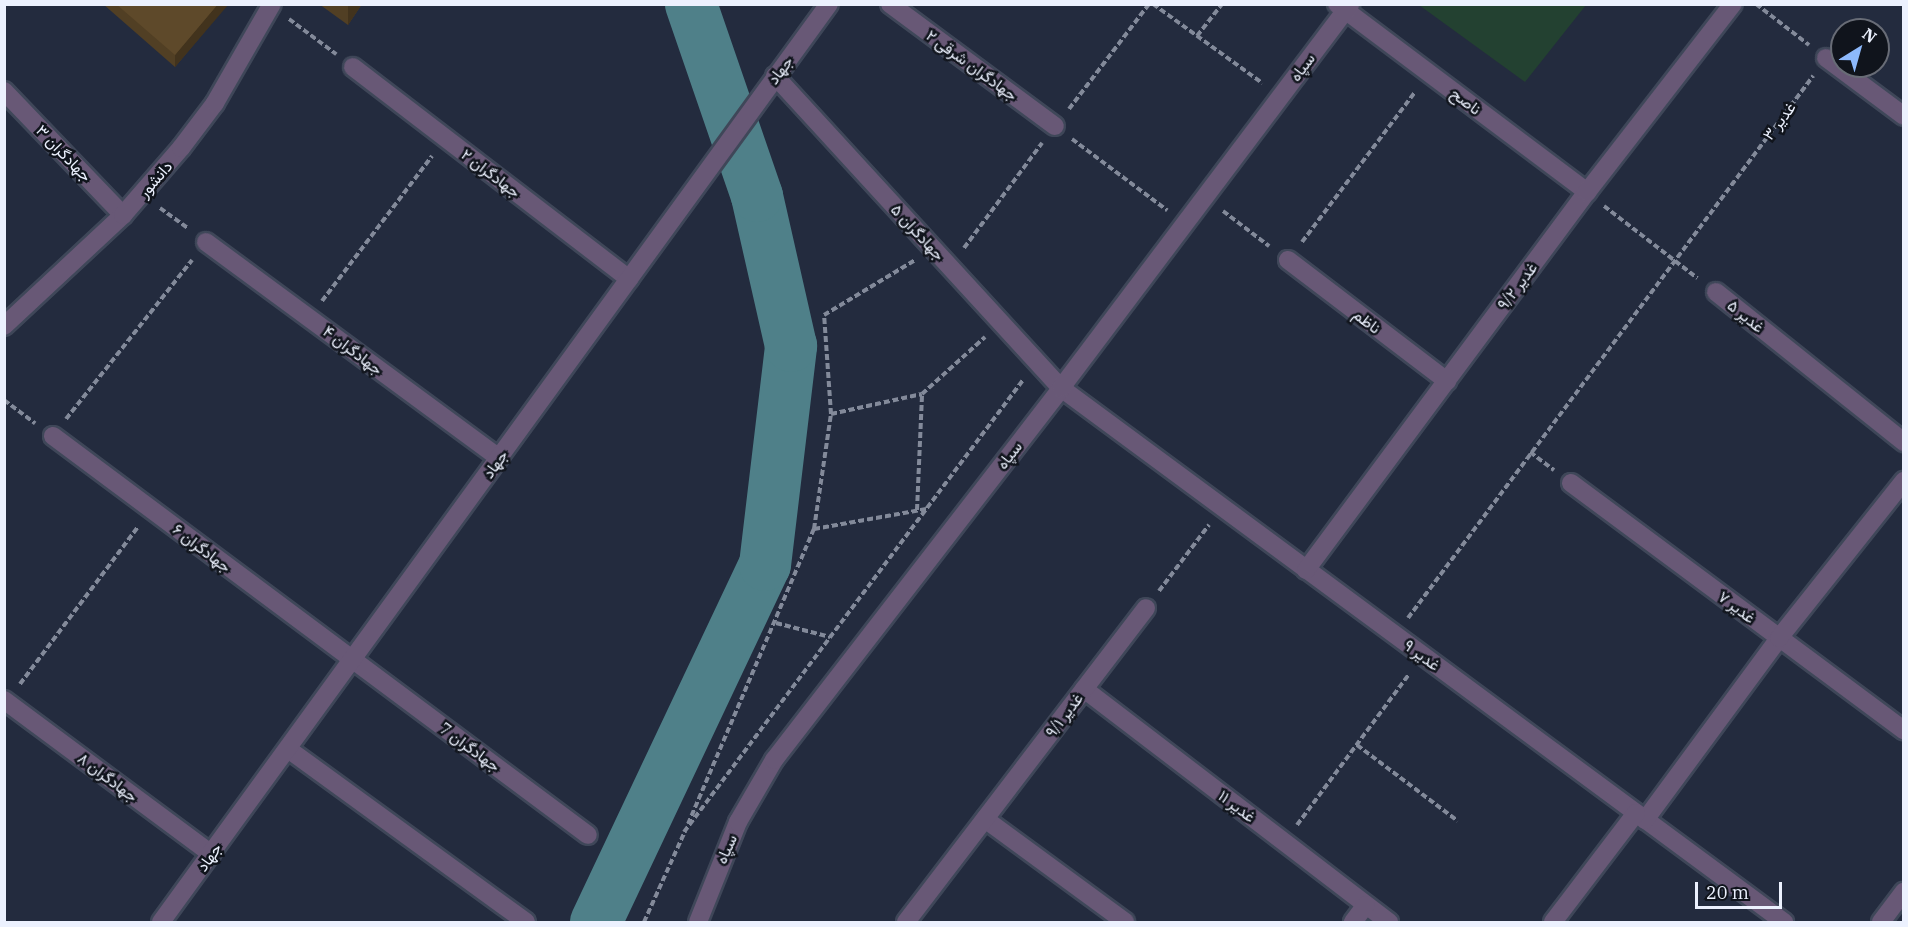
<!DOCTYPE html>
<html>
<head>
<meta charset="utf-8">
<style>
  body { margin:0 }
  #map { position:relative; width:1908px; height:927px; overflow:hidden; background:#232b3e; font-family:"IBM Plex Serif",Vazirmatn,serif }
  div>[style] { position:absolute }
  .green>* { inset:0; background:#234131 }
  .river>* { height:52px; margin:-26px; padding:0 26px; transform-origin:26px; border-radius:26px; background:#4f8089 }
  .path>* { height:4px; margin-top:-2px; transform-origin:0; background:repeating-linear-gradient(90deg,#838a9a 0 6px,transparent 0 9px) }
  .roads { filter:drop-shadow(2px 0 #3f4759) drop-shadow(-2px 0 #3f4759) drop-shadow(0 2px #3f4759) drop-shadow(0 -2px #3f4759) }
  .minor>* { height:18px; margin:-9px; padding:0 9px; transform-origin:9px; border-radius:9px; background:#685876 }
  .wall>* { inset:0; background:#513f24 }
  .shaded-wall>* { inset:0; background:#42331d }
  .building>* { inset:0; background:#5e492a }
  span { translate:-50% -50%; white-space:nowrap; text-align:center; line-height:1.15; -webkit-text-stroke:5px #10141c; paint-order:stroke }
  .street-label { font-size:16px; color:#ecf1fe }
  .frame { position:absolute; inset:0; border:6px solid #ecf1fe; pointer-events:none }
  .north { position:absolute; left:1830px; top:18px; width:60px; height:60px; box-sizing:border-box; background:#10141c; border:2px solid #686c76; border-radius:50%; rotate:37deg; font-size:16px; font-weight:700; line-height:24px; text-align:center; color:#ecf1fe }
  .north::after { content:''; display:block; margin:auto; width:21px; height:27px; background:#8db9fc; clip-path:polygon(50% 0,100% 100%,50% 72%,0 100%) }
  .scale { position:absolute; left:1695px; top:882px; width:87px; height:27px; box-sizing:border-box; border:3px solid #ecf1fe; border-top:0; padding-left:8px; font-size:18px; line-height:21px; white-space:nowrap; color:#ecf1fe; -webkit-text-stroke:4px #10141c; paint-order:stroke }
</style>
</head>
<body>
<div id="map">
  <div class="green">
    <i style="clip-path:polygon(1419px 5px,1586px 5px,1525px 82px)"></i>
  </div>
  <div class="river">
    <i style="left:596px;top:922px;width:395px;rotate:-64.7deg"></i>
    <i style="left:765px;top:565px;width:221px;rotate:-83.2deg"></i>
    <i style="left:791px;top:346px;width:154px;rotate:-102.8deg"></i>
    <i style="left:757px;top:196px;width:203px;rotate:-109deg"></i>
  </div>
  <div class="path">
    <i style="left:1153px;top:4px;width:135px;rotate:35.9deg"></i>
    <i style="left:1756px;top:4px;width:67px;rotate:37.7deg"></i>
    <i style="left:289px;top:19px;width:59px;rotate:36.7deg"></i>
    <i style="left:1197px;top:36px;width:41px;rotate:-52deg"></i>
    <i style="left:1069px;top:109px;width:132px;rotate:-52.7deg"></i>
    <i style="left:1072px;top:139px;width:119px;rotate:36.8deg"></i>
    <i style="left:1604px;top:206px;width:118px;rotate:37.7deg"></i>
    <i style="left:160px;top:208px;width:34px;rotate:36deg"></i>
    <i style="left:1223px;top:211px;width:58px;rotate:37.3deg"></i>
    <i style="left:1302px;top:242px;width:188px;rotate:-53deg"></i>
    <i style="left:964px;top:248px;width:131px;rotate:-53.4deg"></i>
    <i style="left:322px;top:301px;width:182px;rotate:-52.8deg"></i>
    <i style="left:4px;top:400px;width:39px;rotate:37deg"></i>
    <i style="left:831px;top:414px;width:93px;rotate:-12.4deg"></i>
    <i style="left:922px;top:394px;width:85px;rotate:-42.1deg"></i>
    <i style="left:66px;top:419px;width:203px;rotate:-51.6deg"></i>
    <i style="left:1530px;top:452px;width:30px;rotate:37deg"></i>
    <i style="left:917px;top:510px;width:116px;rotate:-87.5deg"></i>
    <i style="left:814px;top:529px;width:114px;rotate:-10.1deg"></i>
    <i style="left:1159px;top:591px;width:83px;rotate:-52.9deg"></i>
    <i style="left:1408px;top:618px;width:677px;rotate:-53.23deg"></i>
    <i style="left:776px;top:623px;width:56px;rotate:14.5deg"></i>
    <i style="left:20px;top:684px;width:196px;rotate:-53.1deg"></i>
    <i style="left:1357px;top:745px;width:126px;rotate:37deg"></i>
    <i style="left:688px;top:824px;width:321px;rotate:-66.9deg"></i>
    <i style="left:814px;top:529px;width:116px;rotate:-81.6deg"></i>
    <i style="left:831px;top:414px;width:99px;rotate:-94deg"></i>
    <i style="left:824px;top:315px;width:106px;rotate:-31.1deg"></i>
    <i style="left:1297px;top:825px;width:188px;rotate:-53.4deg"></i>
    <i style="left:684px;top:832px;width:565px;rotate:-53.13deg"></i>
    <i style="left:644px;top:922px;width:100px;rotate:-65.7deg"></i>
  </div>
  <div class="roads">
    <div class="minor">
      <i style="left:890px;top:4px;width:205px;rotate:36.5deg"></i>
      <i style="left:1337px;top:4px;width:313px;rotate:36.9deg"></i>
      <i style="left:1826px;top:58px;width:97px;rotate:36.6deg"></i>
      <i style="left:353px;top:67px;width:348px;rotate:37.5deg"></i>
      <i style="left:775px;top:76px;width:423px;rotate:47.5deg"></i>
      <i style="left:1061px;top:388px;width:899px;rotate:36.45deg"></i>
      <i style="left:4px;top:91px;width:172px;rotate:46.2deg"></i>
      <i style="left:206px;top:242px;width:364px;rotate:36.4deg"></i>
      <i style="left:1288px;top:260px;width:200px;rotate:37.3deg"></i>
      <i style="left:1716px;top:292px;width:241px;rotate:38.6deg"></i>
      <i style="left:4px;top:326px;width:163px;rotate:-43deg"></i>
      <i style="left:123px;top:215px;width:89px;rotate:-49.1deg"></i>
      <i style="left:181px;top:148px;width:56px;rotate:-52.9deg"></i>
      <i style="left:215px;top:103px;width:114px;rotate:-60.1deg"></i>
      <i style="left:53px;top:436px;width:667px;rotate:36.72deg"></i>
      <i style="left:1571px;top:483px;width:415px;rotate:36.6deg"></i>
      <i style="left:1306px;top:570px;width:471px;rotate:-53.4deg"></i>
      <i style="left:1587px;top:192px;width:238px;rotate:-52.2deg"></i>
      <i style="left:1084px;top:689px;width:384px;rotate:37.4deg"></i>
      <i style="left:4px;top:700px;width:258px;rotate:36.6deg"></i>
      <i style="left:288px;top:749px;width:294px;rotate:36deg"></i>
      <i style="left:985px;top:819px;width:174px;rotate:36.3deg"></i>
      <i style="left:1645px;top:820px;width:226px;rotate:-53.6deg"></i>
      <i style="left:1779px;top:638px;width:201px;rotate:-51.5deg"></i>
      <i style="left:161px;top:922px;width:1135px;rotate:-53.96deg"></i>
      <i style="left:698px;top:922px;width:108px;rotate:-68.2deg"></i>
      <i style="left:738px;top:822px;width:72px;rotate:-59.9deg"></i>
      <i style="left:774px;top:760px;width:470px;rotate:-52.3deg"></i>
      <i style="left:1061px;top:388px;width:481px;rotate:-53deg"></i>
      <i style="left:906px;top:922px;width:395px;rotate:-52.6deg"></i>
      <i style="left:1353px;top:922px;width:21px;rotate:-53deg"></i>
      <i style="left:1553px;top:922px;width:137px;rotate:-52.7deg"></i>
      <i style="left:1881px;top:922px;width:38px;rotate:-53deg"></i>
    </div>
  </div>
  <div class="wall">
    <i style="clip-path:polygon(103px 4px,228px 4px,175px 67px)"></i>
    <i style="clip-path:polygon(319px 4px,362px 4px,348px 25px)"></i>
  </div>
  <div class="shaded-wall">
    <i style="clip-path:polygon(218px 4px,228px 5px,175px 67px,175px 55px)"></i>
    <i style="clip-path:polygon(348px 4px,362px 4px,348px 25px)"></i>
  </div>
  <div class="building">
    <i style="clip-path:polygon(116px 4px,218px 4px,175px 55px)"></i>
  </div>
  <div class="street-label">
    <span style="left:972px;top:65px;rotate:36deg">جهادگران شرقی ۲</span>
    <span style="left:1302px;top:67px;rotate:-53deg">سپاه</span>
    <span style="left:780px;top:70px;rotate:-53deg">جهاد</span>
    <span style="left:1466px;top:101px;rotate:37deg">ناصح</span>
    <span style="left:1779px;top:121px;rotate:-53deg">غدیر ۳</span>
    <span style="left:64px;top:153px;rotate:46deg">جهادگران ۳</span>
    <span style="left:491px;top:173px;rotate:37deg">جهادگران ۲</span>
    <span style="left:155px;top:179px;rotate:-49deg">دانشور</span>
    <span style="left:918px;top:232px;rotate:47deg">جهادگران ۵</span>
    <span style="left:1517px;top:286px;rotate:-53deg">غدیر ۹/۲</span>
    <span style="left:1746px;top:316px;rotate:39deg">غدیر ۵</span>
    <span style="left:1367px;top:321px;rotate:37deg">ناظم</span>
    <span style="left:353px;top:350px;rotate:37deg">جهادگران ۴</span>
    <span style="left:1009px;top:455px;rotate:-52deg">سپاه</span>
    <span style="left:495px;top:464px;rotate:-54deg">جهاد</span>
    <span style="left:202px;top:548px;rotate:37deg">جهادگران ۶</span>
    <span style="left:1737px;top:607px;rotate:37deg">غدیر ۷</span>
    <span style="left:1422px;top:655px;rotate:36deg">غدیر ۹</span>
    <span style="left:1064px;top:715px;rotate:-53deg">غدیر ۹/۱</span>
    <span style="left:470px;top:747px;rotate:36deg">جهادگران 7</span>
    <span style="left:108px;top:777px;rotate:37deg">جهادگران ۸</span>
    <span style="left:1237px;top:806px;rotate:37deg">غدیر ۱۱</span>
    <span style="left:726px;top:849px;rotate:-66deg">سپاه</span>
    <span style="left:209px;top:857px;rotate:-54deg">جهاد</span>
  </div>
  <div class="frame"></div>
  <div class="north">N</div>
  <div class="scale">20 m</div>
</div>
</body>
</html>
